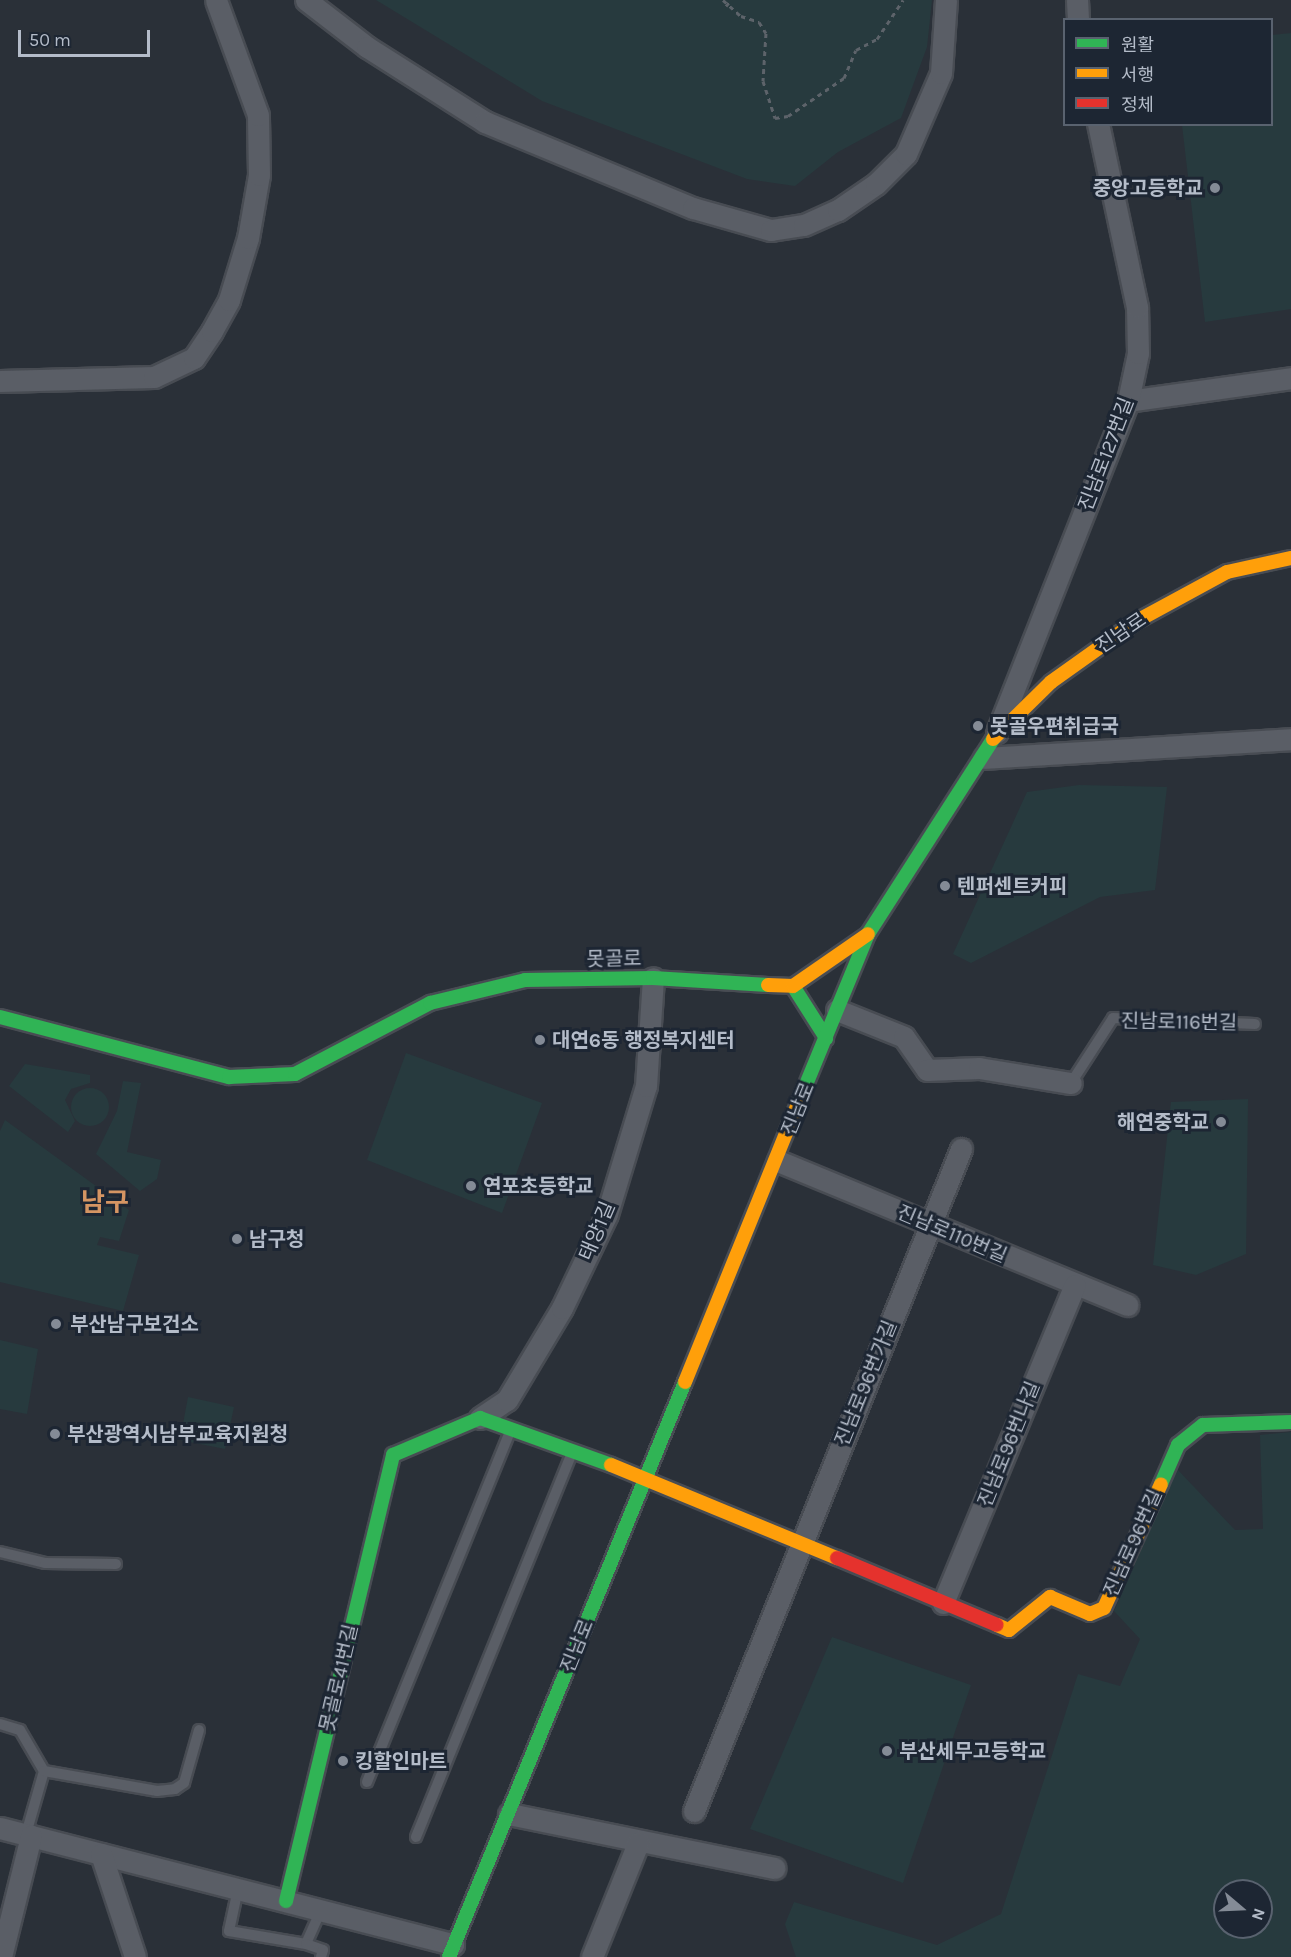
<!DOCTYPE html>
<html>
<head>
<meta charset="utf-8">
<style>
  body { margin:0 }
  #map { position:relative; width:1291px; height:1957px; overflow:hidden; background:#2a3038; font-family:Karla,"Noto Sans KR",sans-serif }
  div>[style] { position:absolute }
  .green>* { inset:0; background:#273a3e }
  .round { border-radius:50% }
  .path>* { height:3px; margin-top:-1.5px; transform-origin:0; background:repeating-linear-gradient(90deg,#5d636a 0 4.5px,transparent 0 9px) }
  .roads { filter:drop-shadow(2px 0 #484c53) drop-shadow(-2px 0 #484c53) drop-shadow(0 2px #484c53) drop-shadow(0 -2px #484c53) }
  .lane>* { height:10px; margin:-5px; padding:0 5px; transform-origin:5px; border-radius:5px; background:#5a5e66 }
  .street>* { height:21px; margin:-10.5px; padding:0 10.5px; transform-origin:10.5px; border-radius:10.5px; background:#5a5e66 }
  .fast>* { height:14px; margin:-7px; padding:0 7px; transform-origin:7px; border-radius:7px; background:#30b455 }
  .slow>* { height:14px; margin:-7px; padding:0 7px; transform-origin:7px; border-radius:7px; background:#ff9f0a }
  .jam>* { height:14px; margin:-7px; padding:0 7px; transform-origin:7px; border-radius:7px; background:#e5322d }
  .dots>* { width:16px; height:16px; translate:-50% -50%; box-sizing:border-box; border:3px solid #1d2633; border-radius:50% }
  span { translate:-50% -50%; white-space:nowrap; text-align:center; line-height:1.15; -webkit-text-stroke:6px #1d2633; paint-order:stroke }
  .poi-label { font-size:20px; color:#b4bcc9; font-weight:700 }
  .right { translate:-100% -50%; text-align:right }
  .left { translate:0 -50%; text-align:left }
  .street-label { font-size:20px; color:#b4bcc9 }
  .district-label { font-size:26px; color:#d59563; font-weight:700 }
  .legend { position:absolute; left:1063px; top:18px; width:210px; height:108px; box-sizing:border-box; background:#1d2633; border:2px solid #59626f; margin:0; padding:8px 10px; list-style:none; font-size:18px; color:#b4bcc9 }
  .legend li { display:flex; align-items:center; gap:12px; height:30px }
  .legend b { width:30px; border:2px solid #59626f }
  .north { position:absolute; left:1213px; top:1879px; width:60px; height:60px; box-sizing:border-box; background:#1d2633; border:2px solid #59626f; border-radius:50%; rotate:109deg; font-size:16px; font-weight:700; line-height:24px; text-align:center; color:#b4bcc9 }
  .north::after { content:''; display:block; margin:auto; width:21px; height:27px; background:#848b96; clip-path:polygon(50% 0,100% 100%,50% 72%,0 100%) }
  .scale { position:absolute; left:18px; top:30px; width:132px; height:27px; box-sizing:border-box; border:3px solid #b4bcc9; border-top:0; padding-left:8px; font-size:18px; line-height:21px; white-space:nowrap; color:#b4bcc9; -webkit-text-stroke:4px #1d2633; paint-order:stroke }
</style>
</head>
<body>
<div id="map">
  <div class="green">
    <i style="clip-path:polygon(376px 0,932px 0,927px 47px,901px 118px,838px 152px,795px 186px,747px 179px,542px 101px)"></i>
    <i style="clip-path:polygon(1291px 33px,1291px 309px,1205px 322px,1182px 125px,1272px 124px,1272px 35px)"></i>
    <i style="clip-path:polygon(1079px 785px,1167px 787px,1155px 890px,1100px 897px,971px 963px,953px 954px,1027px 792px)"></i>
    <i style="clip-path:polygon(406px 1053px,542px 1103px,502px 1213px,367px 1160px)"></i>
    <i style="clip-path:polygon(25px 1064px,90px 1075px,90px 1083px,71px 1089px,65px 1100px,75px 1121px,68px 1132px,9px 1086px)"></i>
    <i style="clip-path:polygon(123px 1081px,141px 1083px,127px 1152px,161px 1160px,157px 1179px,140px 1191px,96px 1154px,117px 1111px)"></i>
    <i class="round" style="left:71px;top:1088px;width:38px;height:38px"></i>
    <i style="clip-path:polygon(1248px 1099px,1246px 1254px,1196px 1275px,1153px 1265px,1171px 1102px)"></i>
    <i style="clip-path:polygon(5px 1120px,129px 1210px,119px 1241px,100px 1237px,97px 1245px,139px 1255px,123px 1311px,0 1282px,0 1131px)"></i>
    <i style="clip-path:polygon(0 1340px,38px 1349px,27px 1414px,0 1409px)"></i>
    <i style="clip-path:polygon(188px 1397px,234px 1407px,225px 1449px,180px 1440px)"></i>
    <i style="clip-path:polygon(evenodd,1291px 1432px,1291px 1957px,796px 1957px,785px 1924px,794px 1902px,937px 1945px,1001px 1914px,1078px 1674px,1120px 1686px,1140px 1639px,1114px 1611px,1177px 1469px,1235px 1530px,1263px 1529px,1260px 1435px,1291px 1432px,1225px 1891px,1261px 1891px,1261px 1927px,1225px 1927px,1225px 1891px)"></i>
    <i style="clip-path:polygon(832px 1637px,971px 1685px,903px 1883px,750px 1829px)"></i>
  </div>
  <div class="path">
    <i style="left:723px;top:0;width:24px;rotate:42deg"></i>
    <i style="left:741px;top:16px;width:19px;rotate:18deg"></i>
    <i style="left:759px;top:22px;width:13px;rotate:58deg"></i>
    <i style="left:766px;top:33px;width:48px;rotate:93.6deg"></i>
    <i style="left:763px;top:81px;width:39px;rotate:72deg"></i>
    <i style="left:775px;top:118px;width:13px;rotate:-9deg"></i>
    <i style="left:788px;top:116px;width:68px;rotate:-34.2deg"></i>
    <i style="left:844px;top:78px;width:30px;rotate:-67deg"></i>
    <i style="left:856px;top:50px;width:24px;rotate:-28deg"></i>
    <i style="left:877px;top:39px;width:47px;rotate:-56.3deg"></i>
    <i style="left:726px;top:6px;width:8px;rotate:-50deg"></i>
  </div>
  <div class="roads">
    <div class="lane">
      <i style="left:1071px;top:1083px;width:77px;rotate:-57.1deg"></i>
      <i style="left:1113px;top:1018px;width:142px;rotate:2.4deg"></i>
      <i style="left:0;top:1552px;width:46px;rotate:13.7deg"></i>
      <i style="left:45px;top:1563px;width:71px;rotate:0.8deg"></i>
      <i style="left:0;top:1724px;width:21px;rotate:17deg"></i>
      <i style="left:20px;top:1730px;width:48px;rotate:59.7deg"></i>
      <i style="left:44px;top:1771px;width:66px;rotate:105.9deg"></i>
      <i style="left:44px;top:1771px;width:115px;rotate:10deg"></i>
      <i style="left:157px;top:1791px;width:18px;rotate:-6deg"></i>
      <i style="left:175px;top:1789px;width:11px;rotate:-34deg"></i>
      <i style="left:184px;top:1783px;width:55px;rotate:-74.2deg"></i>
      <i style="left:367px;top:1782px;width:379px;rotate:-67.8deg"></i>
      <i style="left:416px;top:1837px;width:414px;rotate:-67.9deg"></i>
      <i style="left:238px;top:1889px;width:43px;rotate:102.1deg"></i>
      <i style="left:229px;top:1931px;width:78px;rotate:9.6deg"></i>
      <i style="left:321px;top:1910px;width:37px;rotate:114deg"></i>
      <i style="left:306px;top:1944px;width:18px;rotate:19deg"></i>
      <i style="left:323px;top:1950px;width:7px;rotate:106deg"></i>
    </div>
    <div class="street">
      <i style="left:306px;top:0;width:77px;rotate:37.6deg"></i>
      <i style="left:367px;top:47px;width:140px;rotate:32.4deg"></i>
      <i style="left:485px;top:122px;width:225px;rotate:22.5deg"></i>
      <i style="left:693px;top:208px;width:81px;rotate:15.8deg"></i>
      <i style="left:771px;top:230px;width:33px;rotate:-9deg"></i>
      <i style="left:804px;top:225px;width:37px;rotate:-24deg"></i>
      <i style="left:838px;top:210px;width:46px;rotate:-34.4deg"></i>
      <i style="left:876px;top:184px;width:42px;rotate:-45deg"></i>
      <i style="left:906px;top:154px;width:88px;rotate:-66.6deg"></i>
      <i style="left:941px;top:73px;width:73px;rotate:-86.1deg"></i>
      <i style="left:1077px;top:0;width:20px;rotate:87deg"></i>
      <i style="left:0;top:381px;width:154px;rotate:-1.5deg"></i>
      <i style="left:154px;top:377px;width:44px;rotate:-25.4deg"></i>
      <i style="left:194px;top:358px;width:32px;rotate:-56deg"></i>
      <i style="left:212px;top:331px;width:35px;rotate:-61deg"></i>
      <i style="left:229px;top:300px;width:65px;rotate:-73deg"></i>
      <i style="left:248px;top:238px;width:64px;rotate:-80.1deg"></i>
      <i style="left:259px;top:175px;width:60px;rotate:-91deg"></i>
      <i style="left:258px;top:115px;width:122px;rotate:-110.1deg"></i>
      <i style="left:1128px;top:401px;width:165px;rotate:-8deg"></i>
      <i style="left:997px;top:732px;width:356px;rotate:-68.4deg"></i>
      <i style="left:1128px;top:401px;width:49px;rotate:-78.2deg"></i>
      <i style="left:1138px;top:353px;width:46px;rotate:-91.2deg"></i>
      <i style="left:1137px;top:307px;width:187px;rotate:-102deg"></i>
      <i style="left:984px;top:758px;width:308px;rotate:-3.5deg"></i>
      <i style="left:837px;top:1010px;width:72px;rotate:21.9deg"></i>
      <i style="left:904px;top:1037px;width:40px;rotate:55.1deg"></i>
      <i style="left:927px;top:1070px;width:52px;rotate:-2.2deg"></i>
      <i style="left:979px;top:1068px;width:93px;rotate:9.3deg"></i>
      <i style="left:778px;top:1161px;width:378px;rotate:22.4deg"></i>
      <i style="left:480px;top:1418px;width:32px;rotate:-34deg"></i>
      <i style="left:507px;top:1400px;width:107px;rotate:-59.1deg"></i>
      <i style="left:562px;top:1308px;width:104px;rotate:-64.4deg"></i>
      <i style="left:607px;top:1214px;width:134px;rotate:-73.1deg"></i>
      <i style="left:646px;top:1086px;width:108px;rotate:-86.3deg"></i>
      <i style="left:943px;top:1603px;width:344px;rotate:-67.5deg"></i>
      <i style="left:694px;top:1811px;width:714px;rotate:-68.03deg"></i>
      <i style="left:509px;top:1814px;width:271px;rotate:11.5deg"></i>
      <i style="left:0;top:1828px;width:468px;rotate:14.4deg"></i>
      <i style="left:101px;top:1854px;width:108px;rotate:71.7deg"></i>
      <i style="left:1px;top:1957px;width:125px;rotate:-76.1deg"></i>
      <i style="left:592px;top:1957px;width:123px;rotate:-68deg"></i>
    </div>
    <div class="fast">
      <i style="left:793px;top:986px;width:62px;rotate:57.6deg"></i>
      <i style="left:0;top:1017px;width:237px;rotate:14.7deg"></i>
      <i style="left:229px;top:1077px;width:66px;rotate:-2.6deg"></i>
      <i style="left:295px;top:1074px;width:153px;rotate:-27.7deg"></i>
      <i style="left:430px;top:1003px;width:98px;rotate:-13.6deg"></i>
      <i style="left:525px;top:980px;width:128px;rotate:-0.9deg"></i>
      <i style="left:653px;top:978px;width:115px;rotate:3.5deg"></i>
      <i style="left:798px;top:1104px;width:184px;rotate:-67.6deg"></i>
      <i style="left:868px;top:934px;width:232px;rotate:-57.3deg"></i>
      <i style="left:1161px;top:1484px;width:43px;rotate:-66.4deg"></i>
      <i style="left:1178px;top:1445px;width:32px;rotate:-39deg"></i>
      <i style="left:1203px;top:1425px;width:88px;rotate:-2deg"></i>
      <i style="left:286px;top:1901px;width:459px;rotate:-76.5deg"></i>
      <i style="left:393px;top:1455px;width:95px;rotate:-23deg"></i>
      <i style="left:480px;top:1418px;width:139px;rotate:19.7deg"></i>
      <i style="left:449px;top:1957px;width:622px;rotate:-67.69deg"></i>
    </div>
    <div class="slow">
      <i style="left:993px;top:739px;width:81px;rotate:-44.5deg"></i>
      <i style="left:1051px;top:682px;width:103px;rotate:-35.5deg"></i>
      <i style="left:1135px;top:622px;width:105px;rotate:-28.5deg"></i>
      <i style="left:1227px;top:572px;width:66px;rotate:-12.3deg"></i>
      <i style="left:768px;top:985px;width:25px;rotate:2deg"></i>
      <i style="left:793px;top:986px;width:91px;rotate:-34.7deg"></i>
      <i style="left:685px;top:1382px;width:300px;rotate:-67.9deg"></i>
      <i style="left:611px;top:1465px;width:244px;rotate:22.4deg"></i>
      <i style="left:997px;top:1625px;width:13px;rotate:23deg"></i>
      <i style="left:1009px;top:1630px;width:53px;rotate:-38.8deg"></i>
      <i style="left:1050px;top:1597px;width:43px;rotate:23deg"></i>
      <i style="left:1090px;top:1614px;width:15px;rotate:-23deg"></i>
      <i style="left:1104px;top:1608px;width:136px;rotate:-65.3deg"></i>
    </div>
    <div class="jam">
      <i style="left:837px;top:1558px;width:173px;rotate:22.7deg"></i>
    </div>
  </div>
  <div class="dots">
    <i style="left:1215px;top:188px;background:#848b96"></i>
    <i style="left:978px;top:726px;background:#848b96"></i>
    <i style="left:945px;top:886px;background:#848b96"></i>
    <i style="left:540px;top:1040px;background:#848b96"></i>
    <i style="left:1221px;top:1122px;background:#848b96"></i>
    <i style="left:471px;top:1186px;background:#848b96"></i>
    <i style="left:237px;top:1239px;background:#848b96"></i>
    <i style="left:56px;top:1324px;background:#848b96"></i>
    <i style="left:55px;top:1434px;background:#848b96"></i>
    <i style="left:887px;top:1751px;background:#848b96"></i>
    <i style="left:343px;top:1761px;background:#848b96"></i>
  </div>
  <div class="poi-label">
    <span class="right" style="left:1203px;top:188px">중앙고등학교</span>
    <span class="left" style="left:990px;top:726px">못골우편취급국</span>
    <span class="left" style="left:957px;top:886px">텐퍼센트커피</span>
    <span class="left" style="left:552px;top:1040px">대연6동 행정복지센터</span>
    <span class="right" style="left:1209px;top:1122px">해연중학교</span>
    <span class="left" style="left:483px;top:1186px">연포초등학교</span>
    <span class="left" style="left:249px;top:1239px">남구청</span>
    <span class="left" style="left:70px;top:1324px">부산남구보건소</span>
    <span class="left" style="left:67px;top:1434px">부산광역시남부교육지원청</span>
    <span class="left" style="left:899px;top:1751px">부산세무고등학교</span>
    <span class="left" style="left:355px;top:1761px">킹할인마트</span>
  </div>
  <div class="street-label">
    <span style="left:1106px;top:454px;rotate:-69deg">진남로127번길</span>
    <span style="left:1121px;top:633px;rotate:-34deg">진남로</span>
    <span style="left:614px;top:959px;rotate:-1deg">못골로</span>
    <span style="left:1179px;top:1022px;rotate:1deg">진남로116번길</span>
    <span style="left:798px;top:1109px;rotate:-68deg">진남로</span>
    <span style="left:597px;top:1231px;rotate:-67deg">태양1길</span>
    <span style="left:952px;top:1234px;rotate:23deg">진남로110번길</span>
    <span style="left:866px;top:1383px;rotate:-68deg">진남로96번가길</span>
    <span style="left:1009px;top:1444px;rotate:-68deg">진남로96번나길</span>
    <span style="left:1133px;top:1543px;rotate:-66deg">진남로96번길</span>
    <span style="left:577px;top:1646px;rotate:-68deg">진남로</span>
    <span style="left:339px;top:1678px;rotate:-77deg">못골로41번길</span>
  </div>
  <div class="district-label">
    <span style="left:105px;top:1203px">남구</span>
  </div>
  <ul class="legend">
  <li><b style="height:8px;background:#30b455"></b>원활</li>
  <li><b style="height:8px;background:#ff9f0a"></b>서행</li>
  <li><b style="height:8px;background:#e5322d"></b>정체</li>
  </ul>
  <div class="north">N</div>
  <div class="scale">50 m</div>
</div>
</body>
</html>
